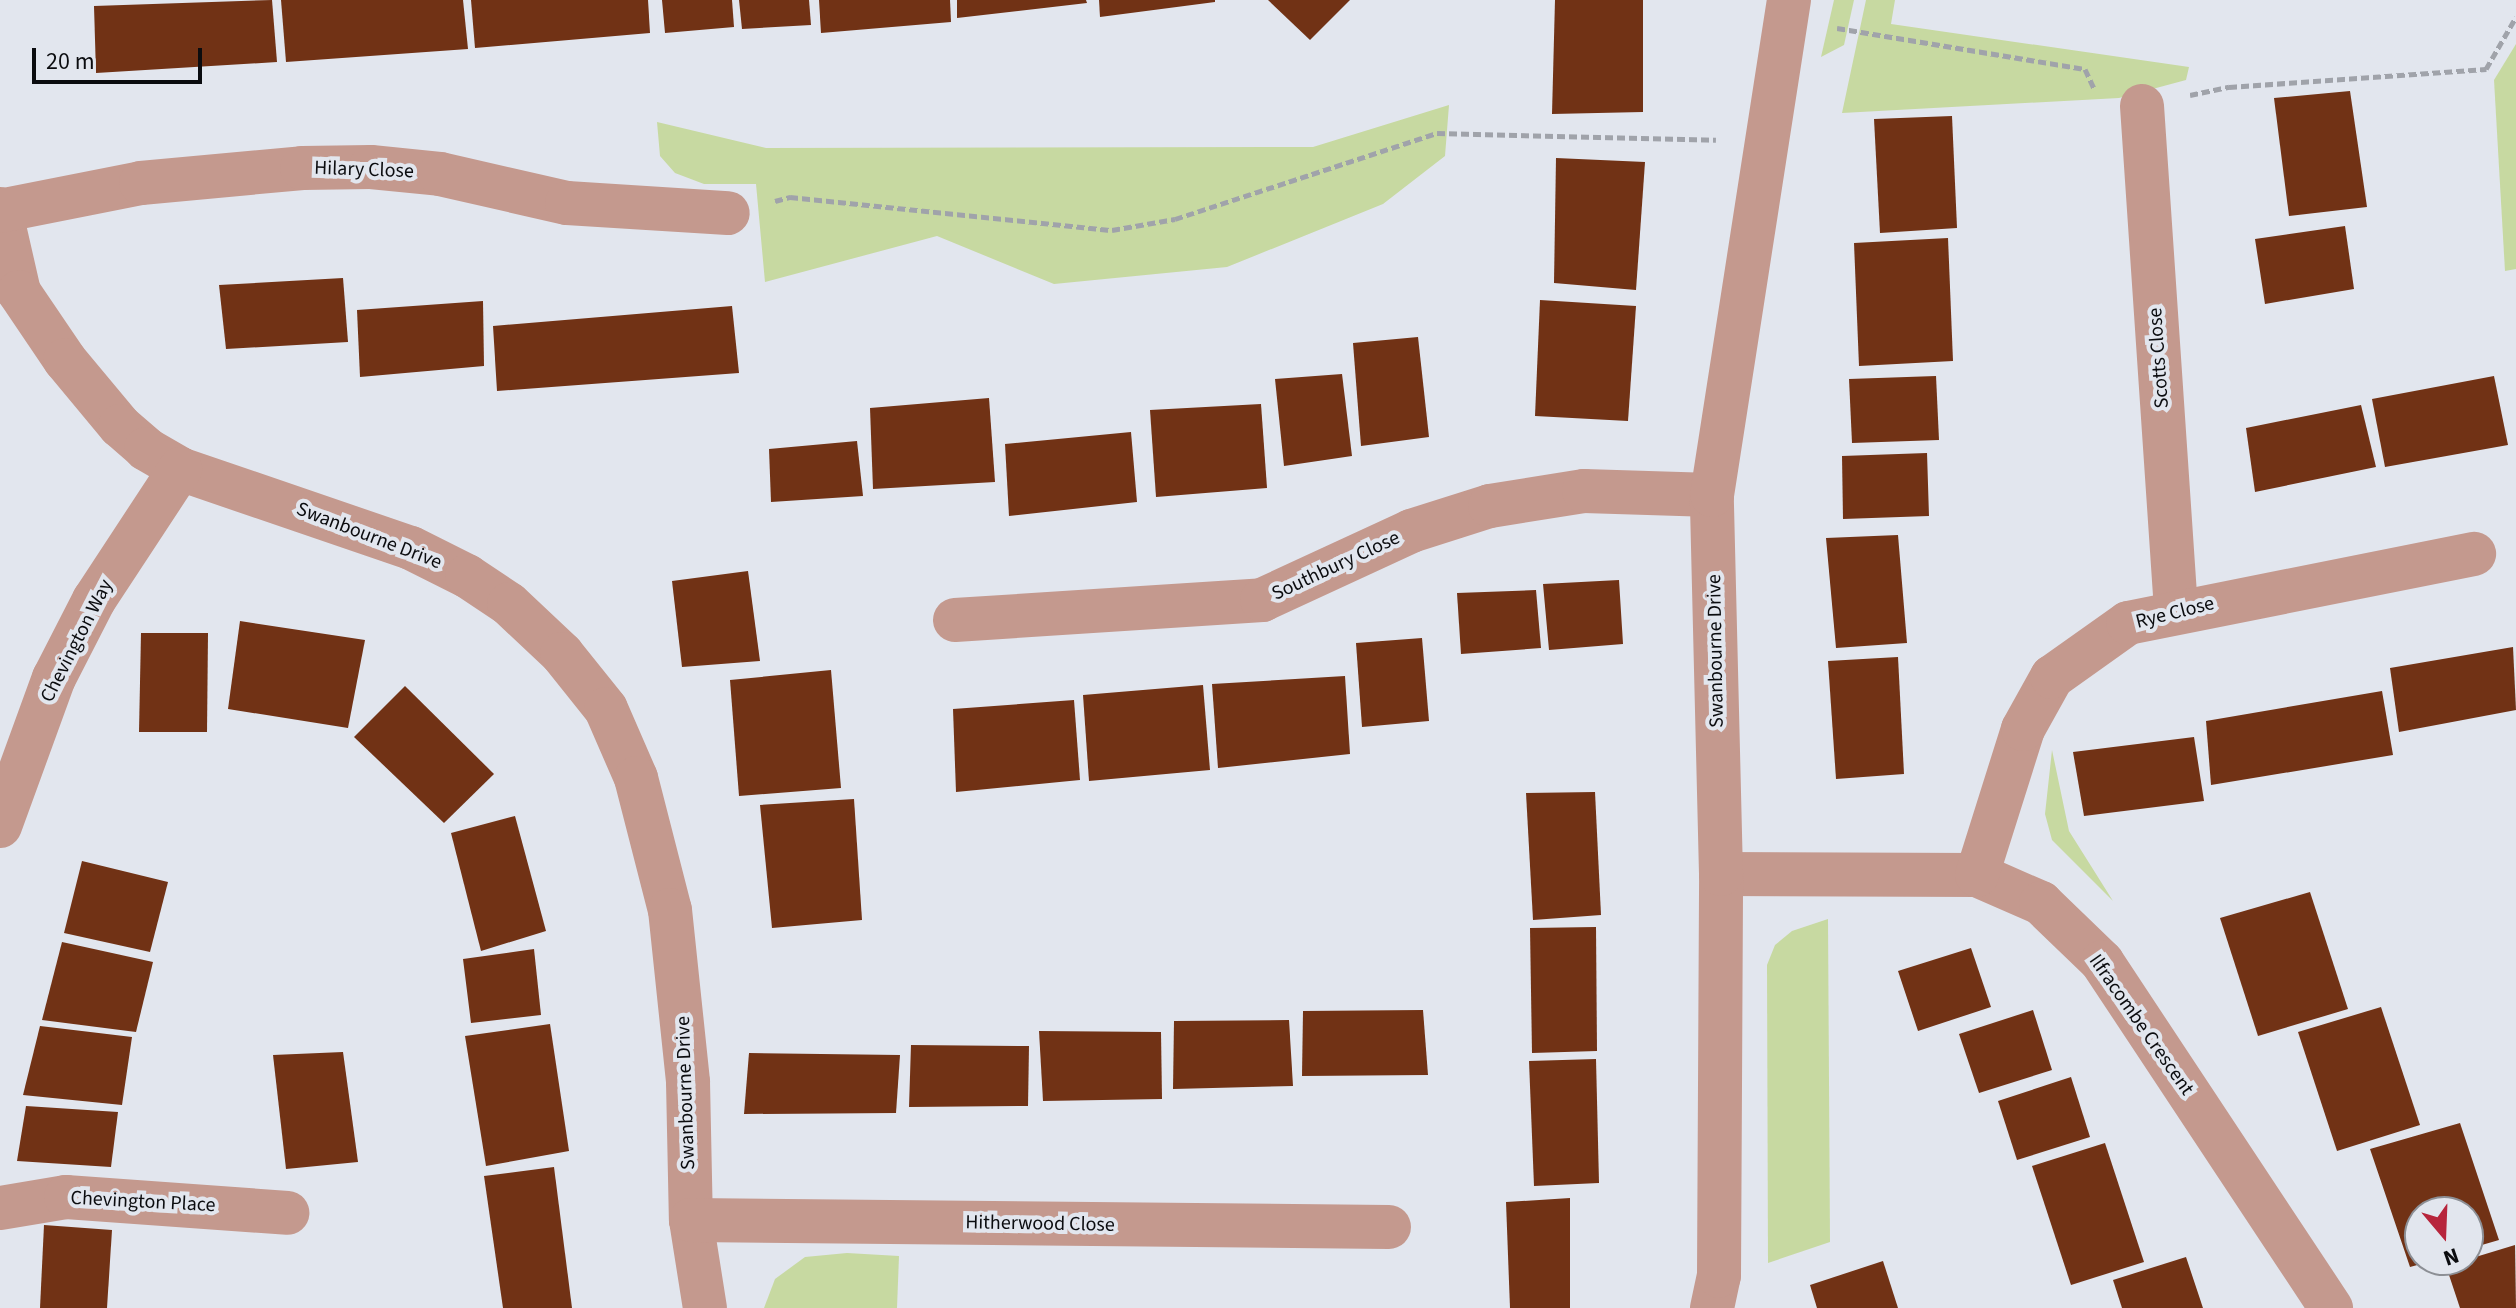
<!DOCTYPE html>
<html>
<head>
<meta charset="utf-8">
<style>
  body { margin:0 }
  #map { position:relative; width:2516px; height:1308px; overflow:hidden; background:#e2e6ee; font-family:"Source Sans 3",sans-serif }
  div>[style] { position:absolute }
  .green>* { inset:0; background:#c7d9a1 }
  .building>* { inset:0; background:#713215 }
  .path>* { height:5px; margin-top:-2.5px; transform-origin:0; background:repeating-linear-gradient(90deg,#a0a3aa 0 8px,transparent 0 12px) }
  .street>* { height:44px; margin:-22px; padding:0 22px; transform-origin:22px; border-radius:22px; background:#c4998e }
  span { translate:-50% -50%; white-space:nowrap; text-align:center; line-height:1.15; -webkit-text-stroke:8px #e2e6ee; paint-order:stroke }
  .street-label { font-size:20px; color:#0b0c0f }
  .north { position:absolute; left:2404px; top:1196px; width:80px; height:80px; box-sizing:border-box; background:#e2e6ee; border:2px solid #8c8f95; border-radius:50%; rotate:161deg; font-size:22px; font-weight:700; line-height:32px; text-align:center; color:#0b0c0f }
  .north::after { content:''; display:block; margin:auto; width:28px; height:36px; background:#b7253c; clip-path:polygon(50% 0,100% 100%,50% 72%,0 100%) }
  .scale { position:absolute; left:32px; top:48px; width:170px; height:36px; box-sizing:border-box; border:4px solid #0b0c0f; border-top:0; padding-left:10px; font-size:24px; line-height:28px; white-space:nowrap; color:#0b0c0f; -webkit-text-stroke:6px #e2e6ee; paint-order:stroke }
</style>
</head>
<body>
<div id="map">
  <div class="green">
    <i style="clip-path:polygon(1834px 0,1854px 0,1844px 45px,1821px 57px)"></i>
    <i style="clip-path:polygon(1866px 0,1895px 0,1891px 24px,2189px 67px,2186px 80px,2119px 98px,1842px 113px)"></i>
    <i style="clip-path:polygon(2516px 44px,2516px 269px,2505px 271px,2494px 80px)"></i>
    <i style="clip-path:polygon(1449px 105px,1445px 156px,1383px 204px,1227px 267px,1054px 284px,937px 236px,765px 282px,756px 184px,704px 184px,675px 173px,660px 156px,657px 122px,766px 148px,1313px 147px)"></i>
    <i style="clip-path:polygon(2052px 750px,2069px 831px,2113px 901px,2052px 840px,2045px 814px)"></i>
    <i style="clip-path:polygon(1828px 919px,1830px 1242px,1768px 1263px,1767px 965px,1775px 945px,1792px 931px)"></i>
    <i style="clip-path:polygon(847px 1253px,899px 1256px,897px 1308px,764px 1308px,775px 1279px,805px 1257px)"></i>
  </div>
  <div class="building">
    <i style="clip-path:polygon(272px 0,277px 62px,96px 73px,94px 6px)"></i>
    <i style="clip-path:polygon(281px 0,463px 0,468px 49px,286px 62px)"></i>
    <i style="clip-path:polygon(471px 0,648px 0,650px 33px,475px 48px)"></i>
    <i style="clip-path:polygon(662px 0,732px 0,734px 27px,665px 33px)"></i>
    <i style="clip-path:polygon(739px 0,809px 0,811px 25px,742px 29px)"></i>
    <i style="clip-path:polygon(819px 0,950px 0,951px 22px,821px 33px)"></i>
    <i style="clip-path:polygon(957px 0,1086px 0,1087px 3px,957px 18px)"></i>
    <i style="clip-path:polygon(1099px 0,1215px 0,1215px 2px,1100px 17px)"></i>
    <i style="clip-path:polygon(1268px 0,1350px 0,1310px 40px)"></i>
    <i style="clip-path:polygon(1555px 0,1643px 0,1643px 112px,1552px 114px)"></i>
    <i style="clip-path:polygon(2350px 91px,2367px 207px,2289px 216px,2274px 98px)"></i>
    <i style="clip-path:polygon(1952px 116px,1957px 228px,1880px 233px,1874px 119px)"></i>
    <i style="clip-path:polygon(1556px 158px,1645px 162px,1636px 290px,1554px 283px)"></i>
    <i style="clip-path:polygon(2345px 226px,2354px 289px,2265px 304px,2255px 239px)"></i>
    <i style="clip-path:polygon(1948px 238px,1953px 361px,1859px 366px,1854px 243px)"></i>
    <i style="clip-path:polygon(343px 278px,348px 342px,226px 349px,219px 285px)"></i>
    <i style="clip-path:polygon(1540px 300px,1636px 306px,1628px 421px,1535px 416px)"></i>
    <i style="clip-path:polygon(483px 301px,484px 366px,360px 377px,357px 310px)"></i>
    <i style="clip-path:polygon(732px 306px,739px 373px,497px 391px,493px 326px)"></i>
    <i style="clip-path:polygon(1418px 337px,1429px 437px,1361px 446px,1353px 343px)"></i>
    <i style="clip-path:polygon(1342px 374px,1352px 456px,1284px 466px,1275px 379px)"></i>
    <i style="clip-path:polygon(1936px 376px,1939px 440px,1852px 443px,1849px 379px)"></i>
    <i style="clip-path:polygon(2494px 376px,2508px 445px,2385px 467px,2372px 399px)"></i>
    <i style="clip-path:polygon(989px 398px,995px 482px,873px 489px,870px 408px)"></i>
    <i style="clip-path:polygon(1261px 404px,1267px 488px,1156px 497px,1150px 410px)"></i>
    <i style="clip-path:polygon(2361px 405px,2376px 467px,2255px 492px,2246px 428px)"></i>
    <i style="clip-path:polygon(1131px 432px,1137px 502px,1009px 516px,1005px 444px)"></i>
    <i style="clip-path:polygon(857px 441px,863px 496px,771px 502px,769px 449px)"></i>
    <i style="clip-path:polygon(1927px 453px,1929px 516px,1843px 519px,1842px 456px)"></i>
    <i style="clip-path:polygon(1898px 535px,1907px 643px,1836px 648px,1826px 538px)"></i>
    <i style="clip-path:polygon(748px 571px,760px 661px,682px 667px,672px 581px)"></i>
    <i style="clip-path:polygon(1619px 580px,1623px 644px,1549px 650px,1543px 584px)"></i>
    <i style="clip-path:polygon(1536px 590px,1541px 648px,1461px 654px,1457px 593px)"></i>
    <i style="clip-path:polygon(240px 621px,365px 640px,348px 728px,228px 709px)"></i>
    <i style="clip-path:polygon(141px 633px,208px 633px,207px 732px,139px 732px)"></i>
    <i style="clip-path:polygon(1422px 638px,1429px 721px,1362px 727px,1356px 643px)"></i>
    <i style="clip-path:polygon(2513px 647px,2516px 710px,2399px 732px,2390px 668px)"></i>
    <i style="clip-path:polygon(1898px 657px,1904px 774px,1836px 779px,1828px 661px)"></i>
    <i style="clip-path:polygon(831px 670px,841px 788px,739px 796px,730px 680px)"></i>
    <i style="clip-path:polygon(1345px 676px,1350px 754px,1218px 768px,1212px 684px)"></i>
    <i style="clip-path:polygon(1203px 685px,1210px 770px,1089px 781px,1083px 695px)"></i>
    <i style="clip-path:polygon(405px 686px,494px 774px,444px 823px,354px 737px)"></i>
    <i style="clip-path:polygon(2382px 691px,2393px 755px,2211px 785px,2206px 721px)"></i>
    <i style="clip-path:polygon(1074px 700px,1080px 780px,956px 792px,953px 709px)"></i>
    <i style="clip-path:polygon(2194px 737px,2204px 801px,2084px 816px,2073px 752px)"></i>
    <i style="clip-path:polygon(1595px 792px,1601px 915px,1533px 920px,1526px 793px)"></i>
    <i style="clip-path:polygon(854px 799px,862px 920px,772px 928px,760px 805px)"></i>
    <i style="clip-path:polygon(515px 816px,546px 931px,481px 951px,451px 833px)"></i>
    <i style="clip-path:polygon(82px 861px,168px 882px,150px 952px,64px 933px)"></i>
    <i style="clip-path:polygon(2310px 892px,2348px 1009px,2258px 1036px,2220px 918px)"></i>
    <i style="clip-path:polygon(1596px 927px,1597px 1051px,1532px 1053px,1530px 928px)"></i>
    <i style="clip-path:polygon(62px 942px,153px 962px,136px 1032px,42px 1020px)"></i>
    <i style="clip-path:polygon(1971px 948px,1991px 1007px,1918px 1031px,1898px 971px)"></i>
    <i style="clip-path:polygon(534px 949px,541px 1015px,471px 1023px,463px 959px)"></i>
    <i style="clip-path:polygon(2381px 1007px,2420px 1125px,2337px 1151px,2298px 1032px)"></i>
    <i style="clip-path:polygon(1423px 1010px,1428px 1075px,1302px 1076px,1303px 1011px)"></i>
    <i style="clip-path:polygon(2033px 1010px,2052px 1070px,1979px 1093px,1959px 1034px)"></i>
    <i style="clip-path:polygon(1289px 1020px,1293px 1086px,1173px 1089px,1174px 1021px)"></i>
    <i style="clip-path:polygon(550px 1024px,569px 1151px,486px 1166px,465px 1036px)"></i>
    <i style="clip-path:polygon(40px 1026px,132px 1037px,122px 1105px,23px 1095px)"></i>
    <i style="clip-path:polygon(1039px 1031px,1161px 1032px,1162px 1099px,1043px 1101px)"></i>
    <i style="clip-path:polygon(911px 1045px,1029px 1046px,1028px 1106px,909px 1107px)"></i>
    <i style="clip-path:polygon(343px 1052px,358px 1162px,286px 1169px,273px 1055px)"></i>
    <i style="clip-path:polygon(749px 1053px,900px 1055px,896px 1113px,744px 1114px)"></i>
    <i style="clip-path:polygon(1596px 1059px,1599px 1183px,1534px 1186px,1529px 1061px)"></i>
    <i style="clip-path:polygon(2071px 1077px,2090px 1137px,2017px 1160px,1998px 1101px)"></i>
    <i style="clip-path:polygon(26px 1106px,118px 1112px,111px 1167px,17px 1161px)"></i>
    <i style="clip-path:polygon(2460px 1123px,2499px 1240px,2468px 1249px,2468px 1212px,2420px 1212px,2420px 1260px,2432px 1261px,2410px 1267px,2370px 1149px)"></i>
    <i style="clip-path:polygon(2105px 1143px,2144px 1262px,2071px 1285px,2032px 1166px)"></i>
    <i style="clip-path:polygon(554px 1167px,572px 1308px,503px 1308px,484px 1176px)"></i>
    <i style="clip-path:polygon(1570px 1198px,1570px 1308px,1510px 1308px,1506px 1202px)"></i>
    <i style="clip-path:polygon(44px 1225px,112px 1230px,107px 1308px,40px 1308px)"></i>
    <i style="clip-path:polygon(2515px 1245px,2516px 1308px,2460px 1308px,2446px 1266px)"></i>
    <i style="clip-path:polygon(2186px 1257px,2203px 1308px,2122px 1308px,2113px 1280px)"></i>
    <i style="clip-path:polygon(1883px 1261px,1898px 1308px,1817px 1308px,1810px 1285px)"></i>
  </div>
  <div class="path">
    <i style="left:1837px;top:28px;width:251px;rotate:9.4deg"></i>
    <i style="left:2085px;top:69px;width:23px;rotate:65deg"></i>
    <i style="left:2190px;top:95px;width:40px;rotate:-12deg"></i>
    <i style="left:2229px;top:87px;width:258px;rotate:-4deg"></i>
    <i style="left:2486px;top:69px;width:60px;rotate:-60deg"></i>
    <i style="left:775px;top:201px;width:16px;rotate:-15deg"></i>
    <i style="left:790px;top:197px;width:324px;rotate:5.9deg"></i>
    <i style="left:1112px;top:230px;width:64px;rotate:-9.9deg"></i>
    <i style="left:1175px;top:219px;width:276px;rotate:-18.2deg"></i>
    <i style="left:1437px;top:133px;width:279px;rotate:1.4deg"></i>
  </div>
  <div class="street">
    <i style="left:2142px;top:106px;width:505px;rotate:86.14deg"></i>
    <i style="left:0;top:209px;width:85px;rotate:77.1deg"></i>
    <i style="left:19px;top:292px;width:82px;rotate:55.9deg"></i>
    <i style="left:65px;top:360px;width:86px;rotate:50.2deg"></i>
    <i style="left:120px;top:426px;width:35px;rotate:41deg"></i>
    <i style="left:146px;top:449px;width:39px;rotate:30deg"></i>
    <i style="left:180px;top:469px;width:244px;rotate:18.9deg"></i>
    <i style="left:411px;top:548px;width:63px;rotate:26.6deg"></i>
    <i style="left:467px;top:576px;width:50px;rotate:33.7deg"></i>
    <i style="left:509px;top:604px;width:73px;rotate:43.3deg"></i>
    <i style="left:562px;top:654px;width:70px;rotate:51.3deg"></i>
    <i style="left:606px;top:709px;width:75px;rotate:66.5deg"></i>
    <i style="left:636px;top:778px;width:136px;rotate:75.6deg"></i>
    <i style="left:670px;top:910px;width:173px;rotate:84deg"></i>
    <i style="left:688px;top:1082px;width:138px;rotate:88.8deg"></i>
    <i style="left:691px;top:1220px;width:89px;rotate:81deg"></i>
    <i style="left:0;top:211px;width:144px;rotate:-11.2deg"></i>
    <i style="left:141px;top:183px;width:162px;rotate:-5.3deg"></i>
    <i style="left:302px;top:168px;width:69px;rotate:-0.8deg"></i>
    <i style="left:371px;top:167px;width:69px;rotate:5.8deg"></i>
    <i style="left:440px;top:174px;width:130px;rotate:12.9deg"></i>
    <i style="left:567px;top:203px;width:161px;rotate:3.6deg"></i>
    <i style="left:955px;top:620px;width:308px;rotate:-3.7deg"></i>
    <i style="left:1262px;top:600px;width:164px;rotate:-24.8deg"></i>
    <i style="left:1411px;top:531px;width:83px;rotate:-17.6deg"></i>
    <i style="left:1490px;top:506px;width:95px;rotate:-9.1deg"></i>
    <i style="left:1584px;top:491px;width:128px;rotate:1.8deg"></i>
    <i style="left:0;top:826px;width:158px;rotate:-70deg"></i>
    <i style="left:54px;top:678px;width:88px;rotate:-62.9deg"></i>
    <i style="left:94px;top:600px;width:157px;rotate:-56.7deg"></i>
    <i style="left:1721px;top:874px;width:256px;rotate:0.2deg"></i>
    <i style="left:1977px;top:875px;width:70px;rotate:23.6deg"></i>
    <i style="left:2041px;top:903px;width:85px;rotate:44deg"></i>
    <i style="left:2102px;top:962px;width:415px;rotate:56.5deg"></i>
    <i style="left:1977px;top:875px;width:153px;rotate:-72.5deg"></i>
    <i style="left:2023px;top:729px;width:60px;rotate:-60.9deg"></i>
    <i style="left:2052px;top:677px;width:93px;rotate:-35.4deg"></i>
    <i style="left:2128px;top:623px;width:353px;rotate:-11.3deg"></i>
    <i style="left:0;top:1208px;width:67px;rotate:-9.5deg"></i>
    <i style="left:66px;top:1197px;width:222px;rotate:4.1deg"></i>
    <i style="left:691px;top:1220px;width:698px;rotate:0.57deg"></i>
    <i style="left:1712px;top:1308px;width:33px;rotate:-78deg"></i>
    <i style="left:1719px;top:1276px;width:402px;rotate:-89.7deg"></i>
    <i style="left:1721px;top:874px;width:379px;rotate:-91.4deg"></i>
    <i style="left:1712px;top:495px;width:501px;rotate:-81.16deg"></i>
  </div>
  <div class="street-label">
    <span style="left:364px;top:170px;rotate:2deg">Hilary Close</span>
    <span style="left:2159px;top:358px;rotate:-94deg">Scotts Close</span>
    <span style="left:369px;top:536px;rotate:21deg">Swanbourne Drive</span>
    <span style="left:1336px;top:566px;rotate:-25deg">Southbury Close</span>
    <span style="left:2175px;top:613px;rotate:-14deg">Rye Close</span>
    <span style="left:77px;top:641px;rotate:-63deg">Chevington Way</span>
    <span style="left:1716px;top:651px;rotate:-91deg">Swanbourne Drive</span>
    <span style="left:2141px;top:1025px;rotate:55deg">Ilfracombe Crescent</span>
    <span style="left:686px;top:1093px;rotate:-92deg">Swanbourne Drive</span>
    <span style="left:143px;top:1202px;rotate:3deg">Chevington Place</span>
    <span style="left:1040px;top:1224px;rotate:1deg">Hitherwood Close</span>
  </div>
  <div class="north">N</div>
  <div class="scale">20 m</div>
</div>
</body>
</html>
